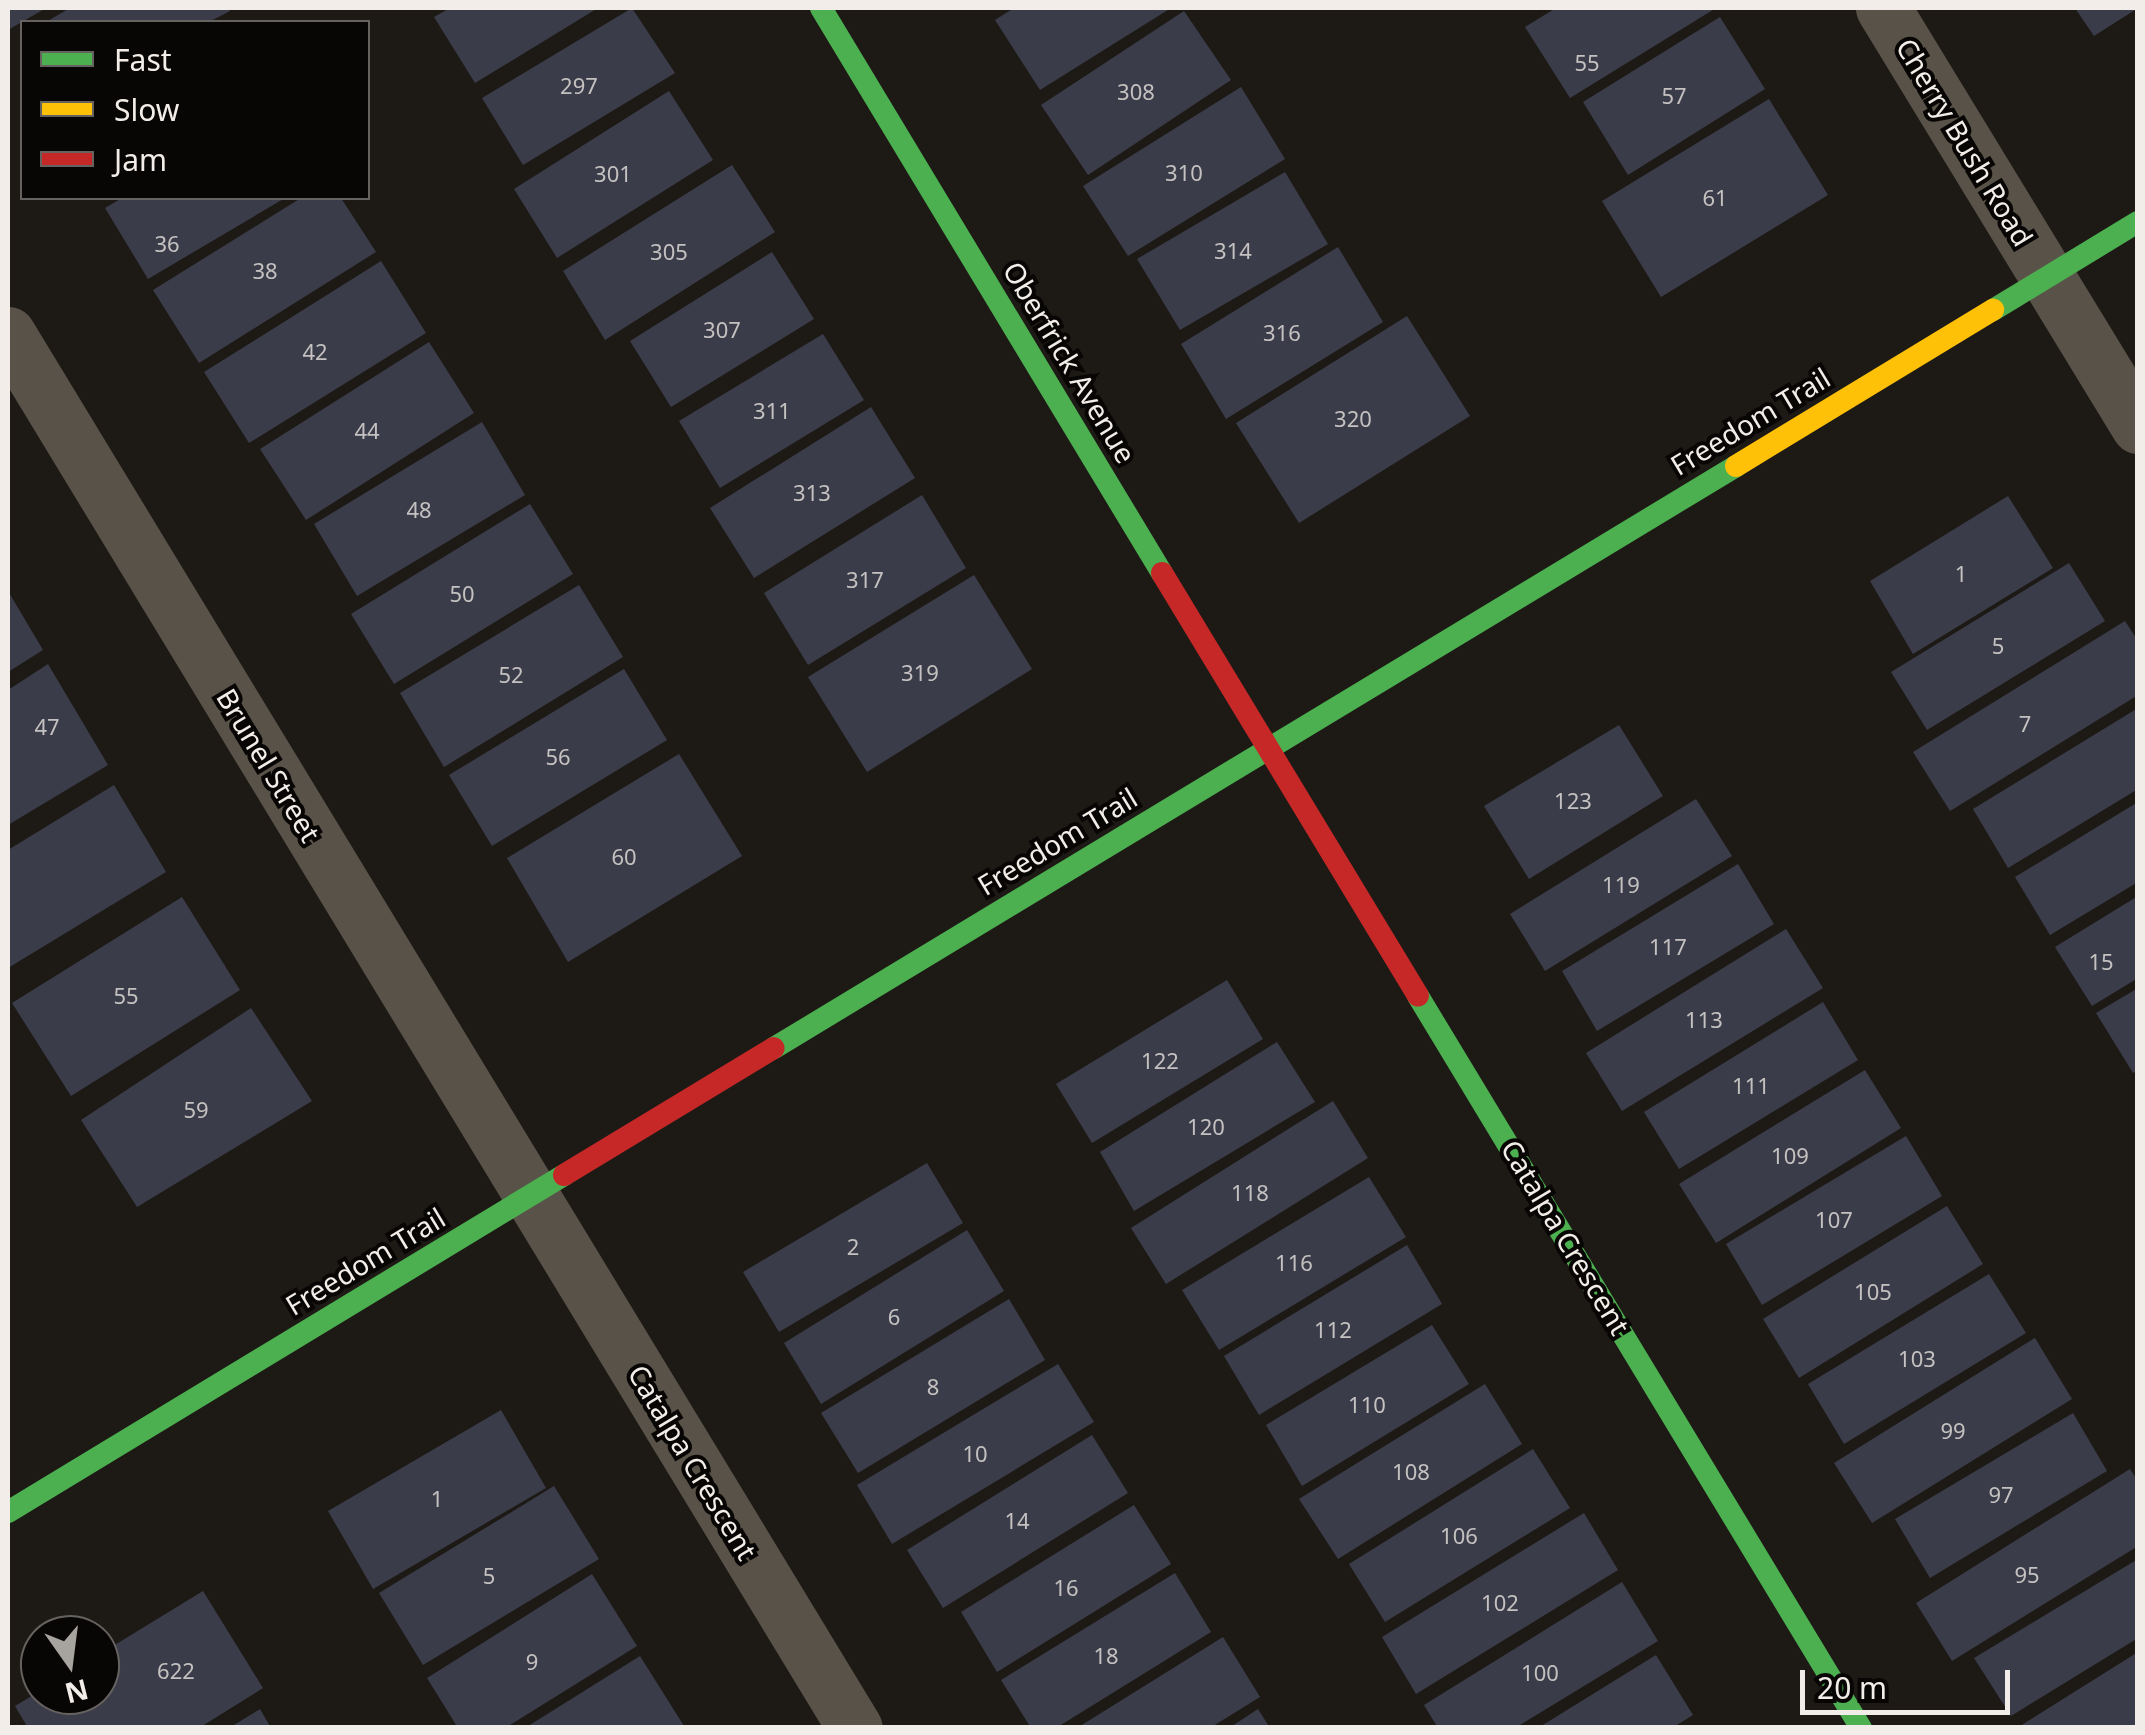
<!DOCTYPE html>
<html>
<head>
<meta charset="utf-8">
<style>
  body { margin:0 }
  #map { position:relative; width:2145px; height:1735px; overflow:hidden; background:#1d1a16; font-family:"Noto Sans",sans-serif }
  div>[style] { position:absolute }
  .building>* { inset:0; background:#3b3c49 }
  .street>* { height:55px; margin:-27.5px; padding:0 27.5px; transform-origin:27.5px; border-radius:27.5px; background:#595248 }
  .fast>* { height:22px; margin:-11px; padding:0 11px; transform-origin:11px; border-radius:11px; background:#4caf50 }
  .slow>* { height:22px; margin:-11px; padding:0 11px; transform-origin:11px; border-radius:11px; background:#ffc107 }
  .jam>* { height:22px; margin:-11px; padding:0 11px; transform-origin:11px; border-radius:11px; background:#c62828 }
  span { translate:-50% -50%; white-space:nowrap; text-align:center; line-height:1.15; -webkit-text-stroke:8px #080604; paint-order:stroke }
  .number-label { font-size:22px; color:#c4c1c0 }
  .number-label span { -webkit-text-stroke-width:0 }
  .street-label { font-size:28px; color:#f2ede8 }
  .frame { position:absolute; inset:0; border:10px solid #f2ede8; pointer-events:none }
  .legend { position:absolute; left:20px; top:20px; width:350px; height:180px; box-sizing:border-box; background:#080604; border:2px solid #66625f; margin:0; padding:12px 18px; list-style:none; font-size:30px; color:#f2ede8 }
  .legend li { display:flex; align-items:center; gap:20px; height:50px }
  .legend b { width:50px; border:2px solid #66625f }
  .north { position:absolute; left:20px; top:1615px; width:100px; height:100px; box-sizing:border-box; background:#080604; border:2px solid #66625f; border-radius:50%; rotate:166deg; font-size:28px; font-weight:700; line-height:40px; text-align:center; color:#f2ede8 }
  .north::after { content:''; display:block; margin:auto; width:35px; height:45px; background:#a7a39e; clip-path:polygon(50% 0,100% 100%,50% 72%,0 100%) }
  .scale { position:absolute; left:1800px; top:1670px; width:210px; height:45px; box-sizing:border-box; border:5px solid #f2ede8; border-top:0; padding-left:12px; font-size:30px; line-height:35px; white-space:nowrap; color:#f2ede8; -webkit-text-stroke:8px #080604; paint-order:stroke }
</style>
</head>
<body>
<div id="map">
  <div class="building">
    <i style="clip-path:polygon(8px 8px,46px 8px,8px 30px)"></i>
    <i style="clip-path:polygon(70px 8px,228px 8px,230px 11px,209px 22px,46px 22px)"></i>
    <i style="clip-path:polygon(450px 8px,598px 8px,475px 83px,434px 17px)"></i>
    <i style="clip-path:polygon(632px 8px,675px 73px,523px 165px,482px 98px)"></i>
    <i style="clip-path:polygon(1014px 8px,1171px 8px,1040px 90px,995px 20px)"></i>
    <i style="clip-path:polygon(1556px 8px,1716px 8px,1570px 98px,1525px 27px)"></i>
    <i style="clip-path:polygon(2075px 8px,2138px 8px,2094px 36px)"></i>
    <i style="clip-path:polygon(1184px 11px,1231px 80px,1088px 175px,1041px 105px)"></i>
    <i style="clip-path:polygon(1720px 17px,1765px 89px,1628px 175px,1583px 102px)"></i>
    <i style="clip-path:polygon(1241px 87px,1285px 159px,1128px 256px,1083px 186px)"></i>
    <i style="clip-path:polygon(669px 91px,713px 160px,557px 258px,514px 189px)"></i>
    <i style="clip-path:polygon(1769px 99px,1828px 195px,1661px 297px,1602px 201px)"></i>
    <i style="clip-path:polygon(732px 165px,775px 232px,605px 340px,563px 271px)"></i>
    <i style="clip-path:polygon(1285px 172px,1328px 244px,1180px 330px,1137px 259px)"></i>
    <i style="clip-path:polygon(122px 198px,285px 198px,148px 279px,105px 208px)"></i>
    <i style="clip-path:polygon(301px 198px,341px 198px,376px 252px,199px 363px,153px 290px)"></i>
    <i style="clip-path:polygon(1338px 247px,1383px 322px,1226px 419px,1181px 344px)"></i>
    <i style="clip-path:polygon(772px 252px,814px 319px,671px 407px,630px 341px)"></i>
    <i style="clip-path:polygon(381px 261px,426px 333px,249px 443px,204px 372px)"></i>
    <i style="clip-path:polygon(1407px 316px,1470px 416px,1299px 523px,1236px 423px)"></i>
    <i style="clip-path:polygon(823px 334px,864px 400px,720px 488px,679px 421px)"></i>
    <i style="clip-path:polygon(429px 342px,474px 413px,306px 520px,260px 449px)"></i>
    <i style="clip-path:polygon(871px 407px,915px 478px,754px 578px,710px 508px)"></i>
    <i style="clip-path:polygon(482px 422px,525px 495px,357px 596px,314px 524px)"></i>
    <i style="clip-path:polygon(922px 495px,966px 568px,808px 665px,764px 593px)"></i>
    <i style="clip-path:polygon(2008px 496px,2053px 568px,1913px 654px,1870px 581px)"></i>
    <i style="clip-path:polygon(530px 504px,573px 574px,394px 684px,351px 614px)"></i>
    <i style="clip-path:polygon(2069px 563px,2105px 621px,1927px 730px,1891px 672px)"></i>
    <i style="clip-path:polygon(974px 575px,1032px 669px,867px 772px,808px 677px)"></i>
    <i style="clip-path:polygon(579px 585px,623px 657px,444px 767px,400px 693px)"></i>
    <i style="clip-path:polygon(8px 591px,43px 650px,8px 672px)"></i>
    <i style="clip-path:polygon(2125px 621px,2138px 641px,2138px 695px,1950px 811px,1913px 752px)"></i>
    <i style="clip-path:polygon(48px 664px,108px 765px,8px 825px,8px 690px)"></i>
    <i style="clip-path:polygon(624px 669px,667px 740px,492px 846px,449px 775px)"></i>
    <i style="clip-path:polygon(2138px 708px,2138px 789px,2008px 868px,1973px 809px)"></i>
    <i style="clip-path:polygon(1619px 725px,1663px 796px,1529px 879px,1484px 806px)"></i>
    <i style="clip-path:polygon(679px 754px,742px 856px,568px 962px,507px 858px)"></i>
    <i style="clip-path:polygon(114px 785px,166px 872px,8px 968px,8px 850px)"></i>
    <i style="clip-path:polygon(1696px 799px,1732px 856px,1545px 971px,1510px 914px)"></i>
    <i style="clip-path:polygon(2138px 802px,2138px 882px,2050px 935px,2015px 877px)"></i>
    <i style="clip-path:polygon(1738px 864px,1774px 924px,1597px 1031px,1562px 971px)"></i>
    <i style="clip-path:polygon(2138px 896px,2138px 978px,2092px 1006px,2055px 947px)"></i>
    <i style="clip-path:polygon(182px 897px,240px 990px,71px 1096px,12px 1003px)"></i>
    <i style="clip-path:polygon(1786px 929px,1823px 988px,1622px 1111px,1586px 1053px)"></i>
    <i style="clip-path:polygon(1227px 980px,1263px 1039px,1092px 1143px,1056px 1084px)"></i>
    <i style="clip-path:polygon(2138px 988px,2138px 1070px,2133px 1073px,2096px 1013px)"></i>
    <i style="clip-path:polygon(1823px 1002px,1858px 1060px,1679px 1169px,1644px 1112px)"></i>
    <i style="clip-path:polygon(251px 1008px,312px 1101px,137px 1207px,81px 1120px)"></i>
    <i style="clip-path:polygon(1277px 1042px,1315px 1102px,1134px 1211px,1100px 1152px)"></i>
    <i style="clip-path:polygon(1865px 1070px,1901px 1128px,1716px 1243px,1679px 1184px)"></i>
    <i style="clip-path:polygon(1333px 1101px,1368px 1158px,1166px 1284px,1131px 1228px)"></i>
    <i style="clip-path:polygon(1906px 1136px,1942px 1196px,1762px 1305px,1726px 1244px)"></i>
    <i style="clip-path:polygon(927px 1163px,963px 1223px,779px 1332px,743px 1272px)"></i>
    <i style="clip-path:polygon(1369px 1177px,1406px 1237px,1219px 1350px,1182px 1290px)"></i>
    <i style="clip-path:polygon(1947px 1206px,1983px 1264px,1799px 1378px,1763px 1319px)"></i>
    <i style="clip-path:polygon(967px 1230px,1004px 1291px,821px 1404px,784px 1343px)"></i>
    <i style="clip-path:polygon(1407px 1245px,1442px 1304px,1259px 1415px,1224px 1356px)"></i>
    <i style="clip-path:polygon(1989px 1274px,2026px 1333px,1844px 1444px,1808px 1384px)"></i>
    <i style="clip-path:polygon(1009px 1299px,1045px 1360px,858px 1473px,821px 1413px)"></i>
    <i style="clip-path:polygon(1432px 1325px,1469px 1384px,1302px 1486px,1266px 1425px)"></i>
    <i style="clip-path:polygon(2035px 1338px,2072px 1399px,1872px 1523px,1834px 1463px)"></i>
    <i style="clip-path:polygon(1058px 1364px,1094px 1422px,892px 1544px,857px 1485px)"></i>
    <i style="clip-path:polygon(1485px 1384px,1522px 1444px,1338px 1559px,1299px 1499px)"></i>
    <i style="clip-path:polygon(501px 1410px,546px 1488px,373px 1589px,328px 1511px)"></i>
    <i style="clip-path:polygon(2073px 1413px,2107px 1471px,1930px 1578px,1895px 1519px)"></i>
    <i style="clip-path:polygon(1092px 1435px,1128px 1493px,943px 1608px,907px 1550px)"></i>
    <i style="clip-path:polygon(1533px 1449px,1570px 1508px,1385px 1622px,1349px 1564px)"></i>
    <i style="clip-path:polygon(2130px 1469px,2138px 1481px,2138px 1546px,1952px 1661px,1916px 1603px)"></i>
    <i style="clip-path:polygon(554px 1486px,599px 1559px,423px 1665px,379px 1593px)"></i>
    <i style="clip-path:polygon(1134px 1505px,1171px 1564px,997px 1672px,961px 1612px)"></i>
    <i style="clip-path:polygon(1584px 1513px,1618px 1570px,1416px 1694px,1382px 1637px)"></i>
    <i style="clip-path:polygon(2138px 1559px,2138px 1638px,2011px 1716px,1974px 1658px)"></i>
    <i style="clip-path:polygon(1175px 1573px,1211px 1632px,1056px 1728px,1031px 1728px,1001px 1680px)"></i>
    <i style="clip-path:polygon(592px 1574px,637px 1646px,505px 1728px,458px 1728px,427px 1678px)"></i>
    <i style="clip-path:polygon(1622px 1582px,1658px 1641px,1515px 1728px,1438px 1728px,1424px 1705px)"></i>
    <i style="clip-path:polygon(203px 1591px,263px 1688px,199px 1728px,28px 1728px,15px 1706px,40px 1691px,100px 1695px,100px 1654px)"></i>
    <i style="clip-path:polygon(1223px 1637px,1260px 1697px,1210px 1728px,1077px 1728px)"></i>
    <i style="clip-path:polygon(2138px 1652px,2138px 1728px,2017px 1728px)"></i>
    <i style="clip-path:polygon(1656px 1655px,1693px 1715px,1672px 1728px,1538px 1728px)"></i>
    <i style="clip-path:polygon(640px 1656px,684px 1726px,525px 1728px)"></i>
    <i style="clip-path:polygon(260px 1709px,271px 1728px,229px 1728px)"></i>
    <i style="clip-path:polygon(1258px 1709px,1270px 1728px,1229px 1728px)"></i>
  </div>
  <div class="street">
    <i style="left:1883px;top:8px;width:490px;rotate:58.6deg"></i>
    <i style="left:8px;top:334px;width:1631px;rotate:58.72deg"></i>
  </div>
  <div class="fast">
    <i style="left:821px;top:8px;width:660px;rotate:58.89deg"></i>
    <i style="left:1993px;top:310px;width:170px;rotate:-31.3deg"></i>
    <i style="left:1418px;top:996px;width:856px;rotate:58.82deg"></i>
    <i style="left:774px;top:1048px;width:1124px;rotate:-31.17deg"></i>
    <i style="left:8px;top:1512px;width:650px;rotate:-31.22deg"></i>
  </div>
  <div class="slow">
    <i style="left:1736px;top:466px;width:301px;rotate:-31.3deg"></i>
  </div>
  <div class="jam">
    <i style="left:1162px;top:573px;width:494px;rotate:58.8deg"></i>
    <i style="left:564px;top:1175px;width:245px;rotate:-31.2deg"></i>
  </div>
  <div class="number-label">
    <span style="left:1587px;top:63px">55</span>
    <span style="left:579px;top:86px">297</span>
    <span style="left:1136px;top:92px">308</span>
    <span style="left:1674px;top:96px">57</span>
    <span style="left:1184px;top:173px">310</span>
    <span style="left:613px;top:174px">301</span>
    <span style="left:1715px;top:198px">61</span>
    <span style="left:167px;top:244px">36</span>
    <span style="left:1233px;top:251px">314</span>
    <span style="left:669px;top:252px">305</span>
    <span style="left:265px;top:271px">38</span>
    <span style="left:722px;top:330px">307</span>
    <span style="left:1282px;top:333px">316</span>
    <span style="left:315px;top:352px">42</span>
    <span style="left:772px;top:411px">311</span>
    <span style="left:1353px;top:419px">320</span>
    <span style="left:367px;top:431px">44</span>
    <span style="left:812px;top:493px">313</span>
    <span style="left:419px;top:510px">48</span>
    <span style="left:1961px;top:574px">1</span>
    <span style="left:865px;top:580px">317</span>
    <span style="left:462px;top:594px">50</span>
    <span style="left:1998px;top:646px">5</span>
    <span style="left:920px;top:673px">319</span>
    <span style="left:511px;top:675px">52</span>
    <span style="left:2025px;top:724px">7</span>
    <span style="left:47px;top:727px">47</span>
    <span style="left:558px;top:757px">56</span>
    <span style="left:1573px;top:801px">123</span>
    <span style="left:624px;top:857px">60</span>
    <span style="left:1621px;top:885px">119</span>
    <span style="left:1668px;top:947px">117</span>
    <span style="left:2101px;top:962px">15</span>
    <span style="left:126px;top:996px">55</span>
    <span style="left:1704px;top:1020px">113</span>
    <span style="left:1160px;top:1061px">122</span>
    <span style="left:1751px;top:1086px">111</span>
    <span style="left:196px;top:1110px">59</span>
    <span style="left:1206px;top:1127px">120</span>
    <span style="left:1790px;top:1156px">109</span>
    <span style="left:1250px;top:1193px">118</span>
    <span style="left:1834px;top:1220px">107</span>
    <span style="left:853px;top:1247px">2</span>
    <span style="left:1294px;top:1263px">116</span>
    <span style="left:1873px;top:1292px">105</span>
    <span style="left:894px;top:1317px">6</span>
    <span style="left:1333px;top:1330px">112</span>
    <span style="left:1917px;top:1359px">103</span>
    <span style="left:933px;top:1387px">8</span>
    <span style="left:1367px;top:1405px">110</span>
    <span style="left:1953px;top:1431px">99</span>
    <span style="left:975px;top:1454px">10</span>
    <span style="left:1411px;top:1472px">108</span>
    <span style="left:2001px;top:1495px">97</span>
    <span style="left:437px;top:1499px">1</span>
    <span style="left:1017px;top:1521px">14</span>
    <span style="left:1459px;top:1536px">106</span>
    <span style="left:2027px;top:1575px">95</span>
    <span style="left:489px;top:1576px">5</span>
    <span style="left:1066px;top:1588px">16</span>
    <span style="left:1500px;top:1603px">102</span>
    <span style="left:1106px;top:1656px">18</span>
    <span style="left:532px;top:1662px">9</span>
    <span style="left:176px;top:1671px">622</span>
    <span style="left:1540px;top:1673px">100</span>
  </div>
  <div class="street-label">
    <span style="left:1965px;top:142px;rotate:59deg">Cherry Bush Road</span>
    <span style="left:1070px;top:362px;rotate:59deg">Oberfrick Avenue</span>
    <span style="left:1750px;top:421px;rotate:-31deg">Freedom Trail</span>
    <span style="left:269px;top:765px;rotate:59deg">Brunel Street</span>
    <span style="left:1057px;top:841px;rotate:-31deg">Freedom Trail</span>
    <span style="left:1566px;top:1237px;rotate:59deg">Catalpa Crescent</span>
    <span style="left:365px;top:1261px;rotate:-31deg">Freedom Trail</span>
    <span style="left:693px;top:1462px;rotate:59deg">Catalpa Crescent</span>
  </div>
  <div class="frame"></div>
  <ul class="legend">
  <li><b style="height:12px;background:#4caf50"></b>Fast</li>
  <li><b style="height:12px;background:#ffc107"></b>Slow</li>
  <li><b style="height:12px;background:#c62828"></b>Jam</li>
  </ul>
  <div class="north">N</div>
  <div class="scale">20 m</div>
</div>
</body>
</html>
